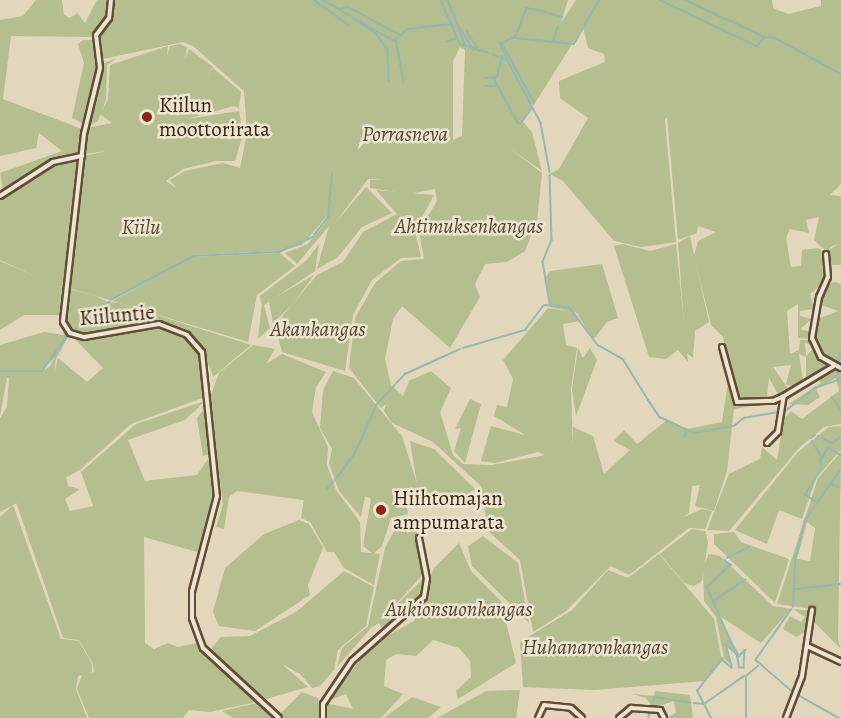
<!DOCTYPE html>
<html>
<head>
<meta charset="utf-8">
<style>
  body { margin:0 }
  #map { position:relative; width:841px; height:718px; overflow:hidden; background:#e2d7ba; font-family:Alegreya,serif }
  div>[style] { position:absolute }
  .green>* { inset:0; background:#b4be8f }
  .stream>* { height:1.5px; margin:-0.75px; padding:0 0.75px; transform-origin:0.75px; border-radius:0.75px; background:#95b9b2 }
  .roads { filter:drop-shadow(2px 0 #634c36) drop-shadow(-2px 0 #634c36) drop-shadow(0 2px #634c36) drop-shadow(0 -2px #634c36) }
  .minor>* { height:4px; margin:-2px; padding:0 2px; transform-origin:2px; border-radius:2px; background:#ece5d2 }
  .dots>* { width:16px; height:16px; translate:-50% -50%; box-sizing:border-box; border:3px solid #ece5d2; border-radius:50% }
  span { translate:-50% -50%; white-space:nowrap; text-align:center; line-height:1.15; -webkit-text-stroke:5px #ece5d2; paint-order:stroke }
  .poi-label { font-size:21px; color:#391e0a }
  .left { translate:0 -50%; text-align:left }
  .park-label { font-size:21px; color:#58462b; font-style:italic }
  .street-label { font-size:21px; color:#391e0a }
</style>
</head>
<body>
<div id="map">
  <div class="green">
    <i style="clip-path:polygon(36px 0,62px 0,64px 15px,70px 18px,77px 13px,85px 23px,97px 0,107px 0,107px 13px,92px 37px,11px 36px,3px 99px,82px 129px,78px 155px,53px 161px,4px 195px,0 173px,62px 151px,39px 133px,36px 148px,0 156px,0 20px,23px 16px)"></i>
    <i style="clip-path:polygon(evenodd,113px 0,568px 0,561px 23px,576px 0,772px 0,773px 8px,788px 14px,821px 6px,821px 0,841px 0,841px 184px,830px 195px,841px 196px,841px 265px,832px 265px,830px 272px,828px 251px,839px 243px,831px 247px,827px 252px,814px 240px,819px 217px,806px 220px,809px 233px,790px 229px,786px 238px,791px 267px,801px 266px,802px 250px,819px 248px,826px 257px,826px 280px,810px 294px,814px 309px,800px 311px,800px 316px,812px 319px,800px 329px,811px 332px,811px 339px,798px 338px,798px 304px,787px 311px,790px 354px,799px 350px,800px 340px,811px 340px,812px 345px,805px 343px,806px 356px,814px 348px,831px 366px,806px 378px,806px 357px,799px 354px,803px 380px,793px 387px,786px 384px,791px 365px,773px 367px,789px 390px,778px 394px,769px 378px,767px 398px,777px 396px,782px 400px,734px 409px,727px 471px,714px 511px,695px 506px,700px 485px,692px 486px,689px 513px,682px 518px,702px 509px,712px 511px,705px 529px,689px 528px,629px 575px,611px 566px,565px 612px,533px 632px,520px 560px,488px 531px,481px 486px,433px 442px,392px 423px,384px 411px,386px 404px,381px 408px,349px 368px,355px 318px,375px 283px,401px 261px,424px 259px,419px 231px,437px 201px,435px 189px,409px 194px,370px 188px,370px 180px,384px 180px,368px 179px,336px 222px,366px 187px,392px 213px,362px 227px,338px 257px,317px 269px,329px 226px,297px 264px,285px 253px,308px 244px,327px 220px,332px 188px,327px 216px,302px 245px,280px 251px,193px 255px,110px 300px,68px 288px,84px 156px,107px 151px,85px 154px,87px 128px,112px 123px,100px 114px,108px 99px,110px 65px,168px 46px,167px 56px,170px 46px,179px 44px,187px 47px,185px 59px,189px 49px,213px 67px,206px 76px,213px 68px,241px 92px,239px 108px,234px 106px,187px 119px,239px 111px,243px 134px,235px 161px,216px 161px,183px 169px,166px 181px,176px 188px,170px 180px,185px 171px,223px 163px,240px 168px,247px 133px,244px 91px,193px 46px,183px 42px,103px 59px,97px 40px,113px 14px,113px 0,583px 27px,588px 48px,604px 54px,605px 62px,559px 81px,560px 98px,588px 118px,559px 169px,550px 174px,563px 181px,614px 241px,641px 247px,676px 242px,665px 120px,667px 117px,678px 240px,697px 233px,698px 226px,716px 232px,698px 241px,694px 256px,711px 325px,723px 337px,733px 395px,728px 382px,722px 422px,687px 429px,667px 420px,637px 444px,624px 430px,614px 441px,630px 450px,604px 474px,593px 436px,573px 427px,573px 448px,571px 389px,577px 348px,566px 345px,563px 324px,581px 321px,574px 312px,548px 308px,503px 360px,513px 379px,507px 407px,497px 405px,494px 416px,525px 435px,491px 426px,481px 461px,495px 463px,538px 452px,545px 455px,492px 465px,463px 464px,453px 455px,440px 412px,451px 388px,431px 371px,409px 381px,403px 396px,391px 385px,385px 359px,393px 319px,402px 306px,450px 348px,480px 297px,475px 284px,485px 264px,507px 262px,525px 251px,537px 221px,542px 173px,509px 148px,542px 171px,532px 132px,523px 122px,583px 27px,113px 0,460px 47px,465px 50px,462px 136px,453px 140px,453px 61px,460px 47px)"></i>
    <i style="clip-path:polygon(83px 40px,93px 40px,98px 67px,82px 123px,72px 118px,84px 63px,78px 44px)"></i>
    <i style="clip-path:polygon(117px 58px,107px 65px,106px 100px,98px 121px,90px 125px,102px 64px)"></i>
    <i style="clip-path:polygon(80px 157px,65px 287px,56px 286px,0 260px,0 197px,55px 162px)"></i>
    <i style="clip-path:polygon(376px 190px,434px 195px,415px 231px,421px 257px,401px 258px,372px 280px,353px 315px,345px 371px,282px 352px,275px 325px,317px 275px,343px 262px,363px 232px,397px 214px)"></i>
    <i style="clip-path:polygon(690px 236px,709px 322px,695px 331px,693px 358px,686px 352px,678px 243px)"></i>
    <i style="clip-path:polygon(319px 244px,315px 271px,264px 305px,270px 328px,258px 339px,262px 302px,267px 292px,261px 303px,260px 296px,307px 260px)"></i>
    <i style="clip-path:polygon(623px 244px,650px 251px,676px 244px,688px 362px,678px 350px,666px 359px,649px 357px,614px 246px)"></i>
    <i style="clip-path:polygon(280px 253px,295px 266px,257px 295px,248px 342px,112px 301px,192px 257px)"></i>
    <i style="clip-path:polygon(0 261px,65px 289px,61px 322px,69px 335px,56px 359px,54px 374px,58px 358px,87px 382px,103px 368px,72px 336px,100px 337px,147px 324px,186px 336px,200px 353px,206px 373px,205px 397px,131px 424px,80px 470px,0 512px,0 418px,7px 407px,9px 377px,23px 372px,7px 378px,0 416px,0 372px,42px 371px,49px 367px,55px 358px,41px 370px,0 371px,0 345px,44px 332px,64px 335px,59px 315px,24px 315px,0 330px)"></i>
    <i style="clip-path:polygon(602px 264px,618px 318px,607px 322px,593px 340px,577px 313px,550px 307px,546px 277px,550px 271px)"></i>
    <i style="clip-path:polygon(314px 275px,293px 304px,273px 323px,269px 301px)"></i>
    <i style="clip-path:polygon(835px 282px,841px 284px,841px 367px,824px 358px,812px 337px,815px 320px,838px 311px,818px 304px,824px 286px)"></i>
    <i style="clip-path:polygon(68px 289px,93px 295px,108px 302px,70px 331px,64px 319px)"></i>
    <i style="clip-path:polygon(110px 302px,119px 303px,251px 345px,213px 377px,202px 346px,166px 324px,144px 322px,101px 334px,71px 332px)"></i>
    <i style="clip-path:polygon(253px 345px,275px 349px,266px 364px,282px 354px,326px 372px,316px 387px,312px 412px,328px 447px,327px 465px,336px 490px,360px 522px,361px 552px,380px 554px,374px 585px,344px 568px,334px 552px,327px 552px,310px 522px,301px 518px,304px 500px,237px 491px,229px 497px,224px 529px,216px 527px,223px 504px,209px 400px,219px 373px)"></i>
    <i style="clip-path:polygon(578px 348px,583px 358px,590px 348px,597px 360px,576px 416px,572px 389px)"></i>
    <i style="clip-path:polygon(831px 369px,841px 370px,841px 424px,824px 427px,800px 447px,729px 531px,707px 530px,729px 474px,760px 459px,762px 447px,777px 460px,784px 418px,791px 411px,802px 419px,839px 391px,836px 378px,816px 389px,820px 397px,808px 405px,789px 404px,821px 383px,815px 375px)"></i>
    <i style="clip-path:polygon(333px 371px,354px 378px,402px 436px,417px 484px,410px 441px,434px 449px,475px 489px,454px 505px,427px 501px,414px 507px,412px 496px,405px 495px,408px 514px,391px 518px,382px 546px,373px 554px,363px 546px,371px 499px,365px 496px,361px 517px,339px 491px,329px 464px,332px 449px,320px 428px,323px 390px)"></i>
    <i style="clip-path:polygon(470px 399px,481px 404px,465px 463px,454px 451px,461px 428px,455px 429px)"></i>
    <i style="clip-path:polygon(205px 401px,185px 420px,128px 440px,145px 481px,197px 475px,208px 459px,216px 499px,201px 553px,144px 537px,145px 643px,154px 649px,168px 643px,178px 647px,197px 643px,261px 701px,210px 712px,189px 710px,183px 718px,89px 718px,77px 689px,82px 674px,94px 672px,93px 664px,79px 640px,63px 638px,16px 502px,66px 477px,68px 486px,80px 489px,65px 499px,70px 511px,93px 506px,81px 472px,136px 424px)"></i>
    <i style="clip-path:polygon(205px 408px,209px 454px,203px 456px,197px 418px)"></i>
    <i style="clip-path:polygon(841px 426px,841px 450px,816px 478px,802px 519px,779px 510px,767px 544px,735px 530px,798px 452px,829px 427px)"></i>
    <i style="clip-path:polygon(evenodd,841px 452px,838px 640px,841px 649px,813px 621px,812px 609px,777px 604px,818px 478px,841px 452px,807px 522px,815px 528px,810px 561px,797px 559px,807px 522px)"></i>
    <i style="clip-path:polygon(13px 505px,61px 639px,79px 641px,92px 664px,92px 672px,78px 676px,76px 689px,87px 718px,0 718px,0 517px)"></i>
    <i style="clip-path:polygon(413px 517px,425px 572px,388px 613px,425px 577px,422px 597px,382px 628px,379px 623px,371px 628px,337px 667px,342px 648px,368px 626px,385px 548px,400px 520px)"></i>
    <i style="clip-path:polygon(299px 520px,309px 524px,323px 547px,308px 585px,310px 595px,255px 631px,219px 626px,213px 612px,225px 568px,264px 534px)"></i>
    <i style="clip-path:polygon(692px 529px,705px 531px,708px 542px,702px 581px,694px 586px,684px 583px,660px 554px)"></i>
    <i style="clip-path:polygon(734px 532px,741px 542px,789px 559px,775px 603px,714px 544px,714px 534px)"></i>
    <i style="clip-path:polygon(483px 536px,518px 563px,529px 623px,472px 566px,468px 546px)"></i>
    <i style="clip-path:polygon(459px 543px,471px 571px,501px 601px,516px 663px,458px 699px,456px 691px,471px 677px,470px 661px,459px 648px,433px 640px,416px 656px,396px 654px,386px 660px,384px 686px,403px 694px,381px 718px,326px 718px,326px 703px,353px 709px,346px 694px,328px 701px,382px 632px,412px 611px,385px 637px,414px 621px,434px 568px)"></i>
    <i style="clip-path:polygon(659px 554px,714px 619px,722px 661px,705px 681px,594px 690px,523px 687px,520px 642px,572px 610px,608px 570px,628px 578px)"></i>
    <i style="clip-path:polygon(709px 554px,720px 556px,773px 606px,791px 609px,761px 643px,718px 615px,740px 656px,727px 645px,731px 665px,724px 658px,716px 617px,704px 601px,703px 567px)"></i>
    <i style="clip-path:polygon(344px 571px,374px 587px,366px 626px,338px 650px,334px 670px,320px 686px,312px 688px,300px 674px,282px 664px,308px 687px,266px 699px,210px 650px,221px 637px,250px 636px,296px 612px)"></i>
    <i style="clip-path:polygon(793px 609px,812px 611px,807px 631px,796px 637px,783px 629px,790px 616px,801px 622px,805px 617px)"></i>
    <i style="clip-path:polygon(520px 690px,516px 718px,437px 718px,486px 691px)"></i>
    <i style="clip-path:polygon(655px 691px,690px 695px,693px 718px,666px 718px,676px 713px,674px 701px,653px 708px,646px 698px,633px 694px,654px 696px)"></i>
    <i style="clip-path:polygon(302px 692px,318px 698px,321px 718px,283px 718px,280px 714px)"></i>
    <i style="clip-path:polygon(412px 697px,441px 707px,428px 718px,384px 718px)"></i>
    <i style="clip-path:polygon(261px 702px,273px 718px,233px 718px,222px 711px)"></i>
  </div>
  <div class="stream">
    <i style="left:314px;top:0;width:44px;rotate:35.8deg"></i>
    <i style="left:323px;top:0;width:82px;rotate:30deg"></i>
    <i style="left:394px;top:41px;width:18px;rotate:-41deg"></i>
    <i style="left:408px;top:29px;width:43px;rotate:-6.6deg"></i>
    <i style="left:441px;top:0;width:48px;rotate:66.6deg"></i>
    <i style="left:460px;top:44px;width:30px;rotate:17deg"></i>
    <i style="left:448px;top:0;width:50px;rotate:69deg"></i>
    <i style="left:660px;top:0;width:107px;rotate:25.4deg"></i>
    <i style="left:757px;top:46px;width:12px;rotate:-48deg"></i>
    <i style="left:765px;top:37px;width:10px;rotate:6deg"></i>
    <i style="left:775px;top:38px;width:75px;rotate:28.6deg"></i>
    <i style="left:685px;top:0;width:88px;rotate:24.8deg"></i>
    <i style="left:339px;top:9px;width:9px;rotate:-13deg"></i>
    <i style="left:348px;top:7px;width:58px;rotate:27.9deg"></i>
    <i style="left:549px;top:13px;width:14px;rotate:17deg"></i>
    <i style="left:353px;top:19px;width:26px;rotate:31deg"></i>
    <i style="left:375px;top:32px;width:22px;rotate:54deg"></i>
    <i style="left:388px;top:50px;width:32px;rotate:88deg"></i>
    <i style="left:457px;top:23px;width:32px;rotate:58deg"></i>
    <i style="left:467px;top:31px;width:23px;rotate:59deg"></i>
    <i style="left:517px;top:33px;width:27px;rotate:-70deg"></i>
    <i style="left:526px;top:8px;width:20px;rotate:9deg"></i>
    <i style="left:515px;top:38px;width:59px;rotate:5.8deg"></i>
    <i style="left:574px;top:44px;width:51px;rotate:-60.4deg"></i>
    <i style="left:396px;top:39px;width:44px;rotate:79.5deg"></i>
    <i style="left:553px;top:41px;width:14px;rotate:-73deg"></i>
    <i style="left:446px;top:42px;width:12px;rotate:-20deg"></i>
    <i style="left:502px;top:43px;width:65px;rotate:61.5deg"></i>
    <i style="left:492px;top:54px;width:17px;rotate:24deg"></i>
    <i style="left:508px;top:61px;width:49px;rotate:61.9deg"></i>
    <i style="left:507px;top:59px;width:17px;rotate:-115deg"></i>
    <i style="left:500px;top:44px;width:18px;rotate:-27deg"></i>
    <i style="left:485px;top:78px;width:12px;rotate:-5deg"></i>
    <i style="left:497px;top:77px;width:21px;rotate:-76deg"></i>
    <i style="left:494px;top:78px;width:51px;rotate:61.9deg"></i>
    <i style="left:485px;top:86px;width:13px"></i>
    <i style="left:534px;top:102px;width:1px;rotate:45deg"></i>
    <i style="left:532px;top:106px;width:19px;rotate:62deg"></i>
    <i style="left:541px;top:123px;width:50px;rotate:79.6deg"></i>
    <i style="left:520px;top:124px;width:20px;rotate:-53deg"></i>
    <i style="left:550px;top:175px;width:65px;rotate:88.2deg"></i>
    <i style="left:552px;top:240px;width:24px;rotate:112deg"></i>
    <i style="left:543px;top:262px;width:42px;rotate:80.3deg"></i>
    <i style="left:314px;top:235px;width:23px;rotate:-52deg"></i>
    <i style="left:328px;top:217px;width:43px;rotate:-84.7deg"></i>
    <i style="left:111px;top:300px;width:93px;rotate:-28.2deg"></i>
    <i style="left:193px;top:256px;width:86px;rotate:-2.7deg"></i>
    <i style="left:279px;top:252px;width:37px;rotate:-24deg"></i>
    <i style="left:72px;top:331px;width:47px;rotate:-38.1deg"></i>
    <i style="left:463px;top:348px;width:65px;rotate:-16.2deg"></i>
    <i style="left:525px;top:330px;width:31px;rotate:-53deg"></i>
    <i style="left:544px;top:305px;width:25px;rotate:5deg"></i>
    <i style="left:569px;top:307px;width:48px;rotate:52.7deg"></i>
    <i style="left:598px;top:345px;width:29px;rotate:29deg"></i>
    <i style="left:623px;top:359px;width:44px;rotate:58.1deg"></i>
    <i style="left:837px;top:365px;width:14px;rotate:-73deg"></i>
    <i style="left:836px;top:368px;width:10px;rotate:66deg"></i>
    <i style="left:0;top:371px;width:42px"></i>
    <i style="left:42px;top:371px;width:44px;rotate:-54.2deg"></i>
    <i style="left:832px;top:397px;width:16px;rotate:55deg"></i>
    <i style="left:647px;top:398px;width:23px;rotate:56deg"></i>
    <i style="left:660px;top:417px;width:38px;rotate:25deg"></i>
    <i style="left:694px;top:433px;width:39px;rotate:-10deg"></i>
    <i style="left:378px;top:403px;width:40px;rotate:-47deg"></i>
    <i style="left:405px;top:374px;width:60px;rotate:-24.4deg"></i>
    <i style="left:784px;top:412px;width:39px;rotate:-38deg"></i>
    <i style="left:815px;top:388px;width:28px;rotate:-19deg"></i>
    <i style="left:734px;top:426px;width:13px;rotate:-39deg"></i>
    <i style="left:744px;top:418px;width:36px;rotate:-10deg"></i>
    <i style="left:818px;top:436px;width:16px;rotate:27deg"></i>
    <i style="left:832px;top:443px;width:11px;rotate:-34deg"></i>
    <i style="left:684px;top:437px;width:7px;rotate:-63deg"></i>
    <i style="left:811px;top:438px;width:5px;rotate:-37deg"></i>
    <i style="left:812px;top:441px;width:19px;rotate:58deg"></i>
    <i style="left:335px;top:480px;width:31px;rotate:-53deg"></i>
    <i style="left:354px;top:455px;width:56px;rotate:-65.7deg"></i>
    <i style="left:832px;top:484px;width:10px;rotate:24deg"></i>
    <i style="left:326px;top:490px;width:11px;rotate:-49deg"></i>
    <i style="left:817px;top:503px;width:14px;rotate:-146deg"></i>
    <i style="left:805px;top:495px;width:32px;rotate:-58deg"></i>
    <i style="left:822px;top:468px;width:8px;rotate:-104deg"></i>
    <i style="left:820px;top:460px;width:14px;rotate:-56deg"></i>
    <i style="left:828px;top:448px;width:15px;rotate:28deg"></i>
    <i style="left:727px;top:558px;width:25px;rotate:-26deg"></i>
    <i style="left:795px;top:559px;width:40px;rotate:-75.6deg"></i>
    <i style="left:805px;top:520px;width:62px;rotate:-54.8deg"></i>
    <i style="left:725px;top:560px;width:8px;rotate:40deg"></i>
    <i style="left:731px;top:565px;width:33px;rotate:137deg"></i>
    <i style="left:707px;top:587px;width:77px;rotate:66.1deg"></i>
    <i style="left:738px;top:657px;width:10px;rotate:-45deg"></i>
    <i style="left:745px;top:650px;width:18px;rotate:93deg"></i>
    <i style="left:744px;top:668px;width:5px;rotate:180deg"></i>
    <i style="left:739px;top:668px;width:13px;rotate:-99deg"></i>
    <i style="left:737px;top:655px;width:15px;rotate:-138deg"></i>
    <i style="left:726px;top:645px;width:22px;rotate:74deg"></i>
    <i style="left:795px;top:589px;width:46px;rotate:-6.2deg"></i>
    <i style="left:712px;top:602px;width:40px;rotate:-34deg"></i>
    <i style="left:793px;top:607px;width:46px;rotate:-87.5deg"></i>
    <i style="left:792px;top:609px;width:62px;rotate:125.2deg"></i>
    <i style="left:756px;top:660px;width:49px;rotate:40.9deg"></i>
    <i style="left:747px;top:675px;width:14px;rotate:-39deg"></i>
    <i style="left:798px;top:695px;width:47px;rotate:29.3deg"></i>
    <i style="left:694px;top:703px;width:10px;rotate:6deg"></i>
    <i style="left:704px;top:704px;width:49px;rotate:-35deg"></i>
    <i style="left:651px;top:707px;width:11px;rotate:-68deg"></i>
    <i style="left:655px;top:697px;width:36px;rotate:9deg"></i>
    <i style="left:648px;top:718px;width:7px;rotate:-74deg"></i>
    <i style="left:711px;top:718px;width:30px;rotate:-117deg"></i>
    <i style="left:697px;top:691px;width:41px;rotate:-52deg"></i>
    <i style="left:722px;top:659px;width:13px;rotate:42deg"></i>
    <i style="left:746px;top:718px;width:41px;rotate:-90deg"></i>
  </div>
  <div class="roads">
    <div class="minor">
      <i style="left:111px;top:0;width:18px;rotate:96deg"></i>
      <i style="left:109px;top:18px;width:21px;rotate:127deg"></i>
      <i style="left:96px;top:35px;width:33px;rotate:83deg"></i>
      <i style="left:100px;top:68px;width:68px;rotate:103.6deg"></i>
      <i style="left:84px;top:134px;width:189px;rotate:96.4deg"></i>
      <i style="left:63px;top:322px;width:13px;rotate:58deg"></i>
      <i style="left:70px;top:333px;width:15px;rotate:16deg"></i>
      <i style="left:84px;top:337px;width:76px;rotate:-9.8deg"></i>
      <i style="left:159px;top:324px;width:30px;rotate:21deg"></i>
      <i style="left:187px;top:335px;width:23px;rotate:49deg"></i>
      <i style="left:202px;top:352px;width:145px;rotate:84.1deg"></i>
      <i style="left:217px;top:496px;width:98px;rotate:104.7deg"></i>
      <i style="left:192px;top:591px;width:27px;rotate:90deg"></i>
      <i style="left:192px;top:618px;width:32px;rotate:70deg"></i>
      <i style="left:203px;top:648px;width:103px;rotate:42.6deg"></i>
      <i style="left:0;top:196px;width:63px;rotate:-32.7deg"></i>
      <i style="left:53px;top:162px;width:30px;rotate:-12deg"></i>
      <i style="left:826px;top:254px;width:23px;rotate:85deg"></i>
      <i style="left:828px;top:277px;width:22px;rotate:114deg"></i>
      <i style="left:819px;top:297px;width:42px;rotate:99.7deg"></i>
      <i style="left:812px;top:338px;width:21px;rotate:65deg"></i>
      <i style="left:821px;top:357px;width:23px;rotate:29deg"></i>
      <i style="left:722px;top:347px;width:57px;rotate:74.7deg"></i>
      <i style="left:737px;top:402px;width:36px;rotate:-2deg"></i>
      <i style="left:773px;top:401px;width:12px;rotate:-24deg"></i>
      <i style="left:767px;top:443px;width:16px;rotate:-45deg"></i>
      <i style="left:778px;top:432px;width:36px;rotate:-81deg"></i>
      <i style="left:784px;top:396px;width:58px;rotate:-31deg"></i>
      <i style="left:807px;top:646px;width:38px;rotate:25deg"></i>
      <i style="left:323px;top:718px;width:14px;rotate:-90deg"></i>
      <i style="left:323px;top:704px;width:52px;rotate:-56deg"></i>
      <i style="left:352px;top:661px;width:96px;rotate:-41.6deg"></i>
      <i style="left:424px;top:597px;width:18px;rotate:-81deg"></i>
      <i style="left:427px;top:579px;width:42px;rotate:-101deg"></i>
      <i style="left:538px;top:718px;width:14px;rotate:-65deg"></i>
      <i style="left:544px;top:705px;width:27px;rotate:6deg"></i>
      <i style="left:571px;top:708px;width:15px;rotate:42deg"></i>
      <i style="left:619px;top:718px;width:16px;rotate:-40deg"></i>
      <i style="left:631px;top:708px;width:29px;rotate:4deg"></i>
      <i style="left:660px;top:710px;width:9px;rotate:63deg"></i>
      <i style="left:786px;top:718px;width:45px;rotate:-69.1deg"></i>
      <i style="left:802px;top:676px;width:67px;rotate:-81.4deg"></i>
    </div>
  </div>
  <div class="dots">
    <i style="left:147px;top:117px;background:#8f2418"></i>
    <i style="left:381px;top:510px;background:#8f2418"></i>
  </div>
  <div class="poi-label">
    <span class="left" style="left:159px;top:117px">Kiilun<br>moottorirata</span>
    <span class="left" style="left:393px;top:510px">Hiihtomajan<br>ampumarata</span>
  </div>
  <div class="park-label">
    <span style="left:405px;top:134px">Porrasneva</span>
    <span style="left:469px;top:226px">Ahtimuksenkangas</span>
    <span style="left:141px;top:227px">Kiilu</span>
    <span style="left:318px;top:329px">Akankangas</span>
    <span style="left:459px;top:609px">Aukionsuonkangas</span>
    <span style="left:595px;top:647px">Huhanaronkangas</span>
  </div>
  <div class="street-label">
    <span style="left:117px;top:315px;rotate:-5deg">Kiiluntie</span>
  </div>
</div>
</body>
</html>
